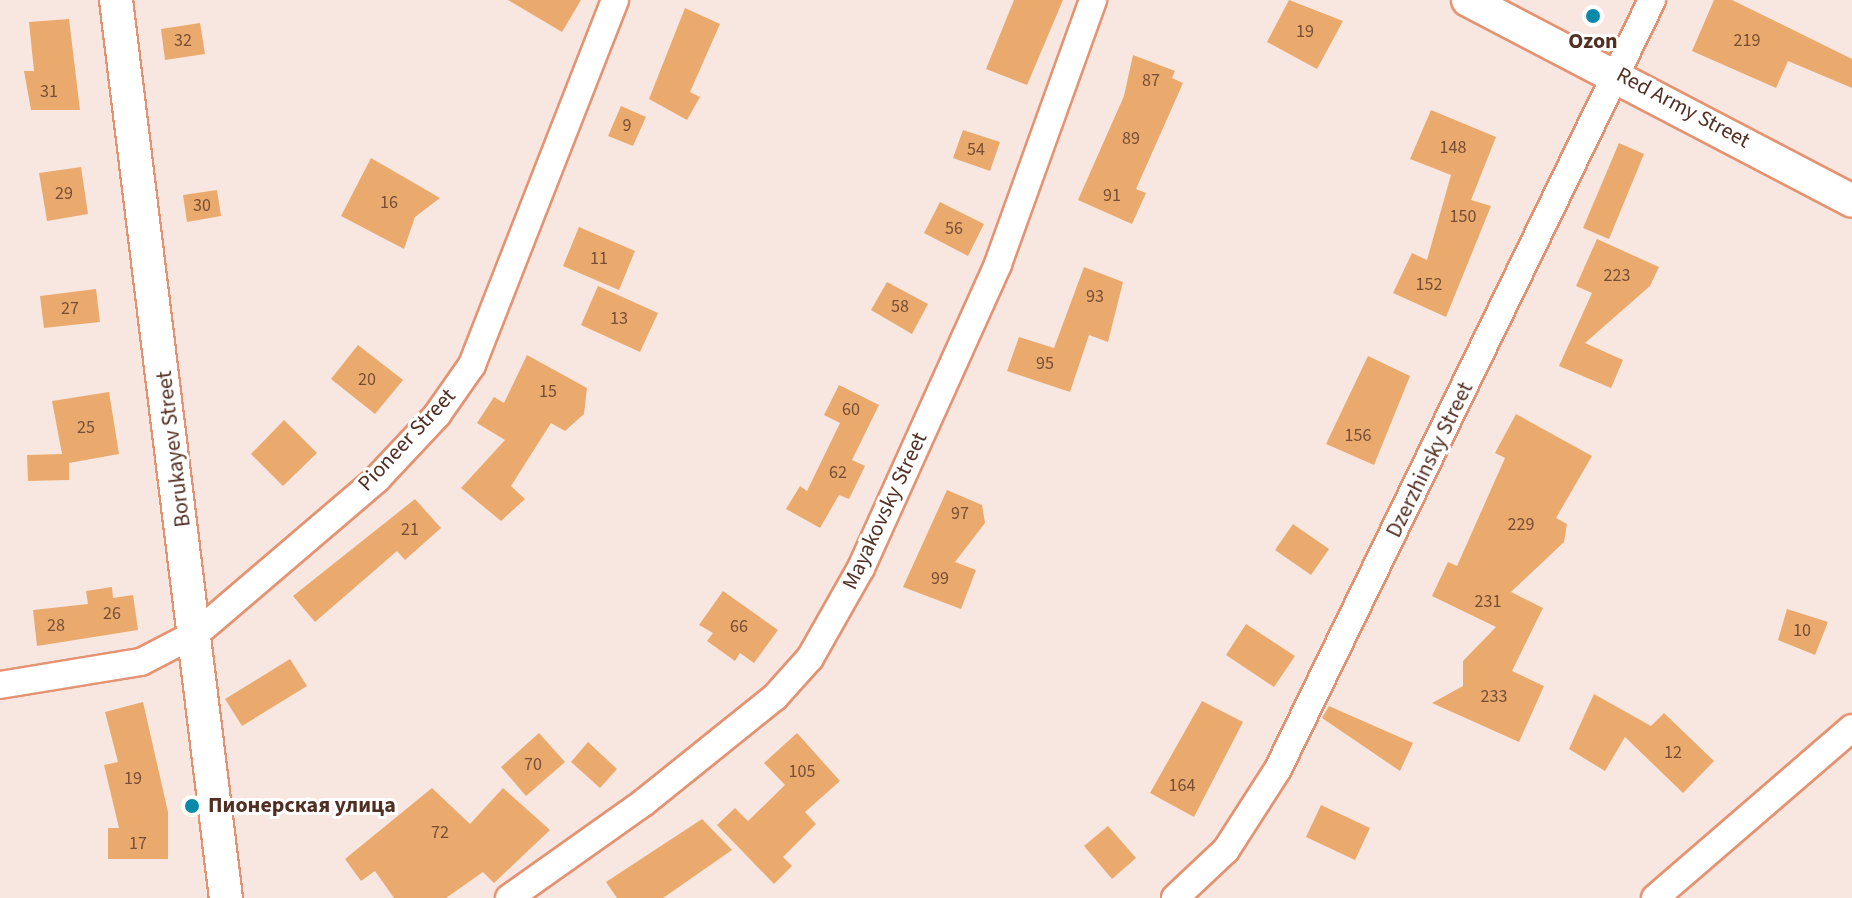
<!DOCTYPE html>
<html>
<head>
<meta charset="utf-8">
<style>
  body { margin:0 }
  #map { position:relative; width:1852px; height:898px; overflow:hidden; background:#f8e7e0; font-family:"Source Sans 3",sans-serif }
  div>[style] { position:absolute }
  .building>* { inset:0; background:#eaaa6e }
  .roads { filter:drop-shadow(2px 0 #e49372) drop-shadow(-2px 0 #e49372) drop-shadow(0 2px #e49372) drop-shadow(0 -2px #e49372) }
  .minor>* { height:26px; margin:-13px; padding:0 13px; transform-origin:13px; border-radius:13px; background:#fff }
  .tertiary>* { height:32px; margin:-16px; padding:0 16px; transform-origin:16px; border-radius:16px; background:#fff }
  .dots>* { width:22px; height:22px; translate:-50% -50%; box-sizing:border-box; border:4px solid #fff; border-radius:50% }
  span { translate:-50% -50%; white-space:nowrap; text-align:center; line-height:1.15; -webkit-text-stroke:6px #fff; paint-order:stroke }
  .number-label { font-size:18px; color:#774e35 }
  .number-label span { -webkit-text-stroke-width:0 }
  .poi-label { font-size:22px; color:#512f22; font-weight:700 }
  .left { translate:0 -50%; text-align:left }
  .street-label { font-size:22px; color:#512f22 }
</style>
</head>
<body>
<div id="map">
  <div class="building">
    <i style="clip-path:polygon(508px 0,581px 0,562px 32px)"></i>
    <i style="clip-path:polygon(1014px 0,1063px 0,1027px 85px,986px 69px)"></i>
    <i style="clip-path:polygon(1289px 0,1343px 21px,1317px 69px,1267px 42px)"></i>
    <i style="clip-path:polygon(1714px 0,1732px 0,1852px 59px,1852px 88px,1788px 61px,1776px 88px,1692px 51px)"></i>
    <i style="clip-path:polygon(685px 8px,720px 24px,690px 92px,700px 97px,687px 120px,649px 99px)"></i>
    <i style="clip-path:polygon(69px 19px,80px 110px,31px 110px,24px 71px,34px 71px,29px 22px)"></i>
    <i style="clip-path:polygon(200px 23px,205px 54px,165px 60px,161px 29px)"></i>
    <i style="clip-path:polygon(1133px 55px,1175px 71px,1172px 78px,1183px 83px,1136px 189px,1146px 193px,1132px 224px,1078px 200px,1124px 96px)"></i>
    <i style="clip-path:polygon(621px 106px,646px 117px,633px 146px,608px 136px)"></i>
    <i style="clip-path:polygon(1431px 110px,1496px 137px,1471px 200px,1491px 206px,1446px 317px,1393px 293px,1412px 253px,1427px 260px,1451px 175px,1410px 159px)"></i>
    <i style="clip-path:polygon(963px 130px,1000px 142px,990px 171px,953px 158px)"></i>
    <i style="clip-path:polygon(1619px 143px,1644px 154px,1609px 239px,1583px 228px)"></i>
    <i style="clip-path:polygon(371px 158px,440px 198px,415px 217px,404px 249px,341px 216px)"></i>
    <i style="clip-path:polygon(81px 167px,88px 214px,47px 221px,39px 173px)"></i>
    <i style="clip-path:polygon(217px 190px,221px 216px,187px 222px,183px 195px)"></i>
    <i style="clip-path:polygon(940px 202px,984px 224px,968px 256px,924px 233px)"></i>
    <i style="clip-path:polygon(579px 227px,635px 251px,619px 290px,563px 266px)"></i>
    <i style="clip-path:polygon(1597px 239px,1659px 267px,1650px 286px,1585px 343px,1623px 360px,1611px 388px,1559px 366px,1592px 293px,1576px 286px)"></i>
    <i style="clip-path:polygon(1084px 267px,1123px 282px,1108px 342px,1089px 335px,1070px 392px,1007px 371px,1019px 337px,1054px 348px)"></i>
    <i style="clip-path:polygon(887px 282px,928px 304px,912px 334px,871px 310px)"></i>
    <i style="clip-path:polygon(598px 286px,658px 313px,640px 352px,581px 325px)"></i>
    <i style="clip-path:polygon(96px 289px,100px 322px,44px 328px,40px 296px)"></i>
    <i style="clip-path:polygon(358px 345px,403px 380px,375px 414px,331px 379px)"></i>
    <i style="clip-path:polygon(527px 355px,587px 388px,584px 414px,565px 431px,551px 423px,511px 486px,525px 499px,501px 521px,461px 488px,505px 440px,477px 423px,494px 397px,504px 403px)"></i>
    <i style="clip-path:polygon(1368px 356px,1410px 376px,1374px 465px,1326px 444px)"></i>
    <i style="clip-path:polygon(839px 385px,879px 405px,852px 460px,865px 466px,849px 499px,839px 495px,820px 528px,786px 509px,800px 486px,807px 491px,840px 423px,824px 415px)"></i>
    <i style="clip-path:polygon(109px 392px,119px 454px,69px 463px,69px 480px,28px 481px,27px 455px,62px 454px,52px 401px)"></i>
    <i style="clip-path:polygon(1516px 414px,1592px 456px,1556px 518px,1567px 524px,1564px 542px,1511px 592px,1543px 608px,1512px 671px,1544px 686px,1519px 742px,1432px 703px,1463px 686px,1463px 661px,1496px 627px,1432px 596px,1448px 562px,1457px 566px,1505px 458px,1495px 453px)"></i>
    <i style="clip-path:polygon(284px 420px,317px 453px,283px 486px,251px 454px)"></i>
    <i style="clip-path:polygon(947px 490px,982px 505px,985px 523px,955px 562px,976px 570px,961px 609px,903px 587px)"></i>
    <i style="clip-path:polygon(415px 499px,441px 528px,405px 560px,397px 551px,315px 622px,293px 596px)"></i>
    <i style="clip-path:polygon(1293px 524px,1329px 549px,1311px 575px,1275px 550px)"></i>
    <i style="clip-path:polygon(112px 587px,113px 598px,133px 595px,138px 630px,37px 646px,33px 610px,88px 604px,86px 591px)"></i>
    <i style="clip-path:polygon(723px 591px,778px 630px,754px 663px,740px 653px,735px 661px,707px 641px,713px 633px,699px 625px)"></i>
    <i style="clip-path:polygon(1787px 609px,1828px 622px,1815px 655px,1778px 640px)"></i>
    <i style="clip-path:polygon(1246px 624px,1295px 656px,1274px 687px,1226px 655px)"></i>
    <i style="clip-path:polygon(290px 659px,307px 686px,242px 726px,225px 699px)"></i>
    <i style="clip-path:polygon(1594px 694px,1651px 726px,1664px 713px,1714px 761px,1683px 793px,1625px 737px,1605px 771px,1569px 749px)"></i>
    <i style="clip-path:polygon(1202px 701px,1243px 722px,1194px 817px,1150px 793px)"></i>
    <i style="clip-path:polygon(143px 702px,168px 812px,168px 859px,108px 859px,108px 828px,119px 828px,104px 765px,118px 762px,105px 712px)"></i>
    <i style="clip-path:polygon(1329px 706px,1413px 743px,1400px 771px,1322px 718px)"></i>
    <i style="clip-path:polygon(539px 733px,565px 762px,526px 796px,501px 767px)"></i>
    <i style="clip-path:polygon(797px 733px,840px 781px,805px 812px,816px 824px,783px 857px,792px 866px,774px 884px,717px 825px,735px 808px,748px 821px,785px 785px,764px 763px)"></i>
    <i style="clip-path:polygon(588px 742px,617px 769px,600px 788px,571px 762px)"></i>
    <i style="clip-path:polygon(432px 788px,470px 824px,503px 788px,550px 830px,494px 883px,483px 872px,446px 898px,394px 898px,375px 871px,361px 881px,345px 859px)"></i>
    <i style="clip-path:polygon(1321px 805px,1370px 828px,1355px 860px,1306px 837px)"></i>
    <i style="clip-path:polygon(702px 819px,732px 850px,663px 898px,617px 898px,606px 882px)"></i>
    <i style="clip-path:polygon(1108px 826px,1136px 858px,1112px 879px,1084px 846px)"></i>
  </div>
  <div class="roads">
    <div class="minor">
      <i style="left:0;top:685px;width:143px;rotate:-9.3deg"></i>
      <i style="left:141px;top:662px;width:63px;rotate:-27.4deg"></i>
      <i style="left:197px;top:633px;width:237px;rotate:-40.5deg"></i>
      <i style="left:377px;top:479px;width:88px;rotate:-46.8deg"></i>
      <i style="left:437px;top:415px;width:61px;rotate:-55deg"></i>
      <i style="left:472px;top:365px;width:392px;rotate:-68.6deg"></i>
      <i style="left:509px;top:898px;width:164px;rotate:-35.3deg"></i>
      <i style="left:643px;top:803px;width:169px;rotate:-38.8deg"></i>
      <i style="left:775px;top:697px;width:52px;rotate:-48.1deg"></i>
      <i style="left:810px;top:658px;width:103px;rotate:-60.5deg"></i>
      <i style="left:861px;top:568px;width:333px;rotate:-65.7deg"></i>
      <i style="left:998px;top:264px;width:281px;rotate:-70.2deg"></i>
      <i style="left:1175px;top:898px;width:70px;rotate:-43.3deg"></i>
      <i style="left:1226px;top:850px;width:96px;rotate:-57.3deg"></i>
      <i style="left:1278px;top:769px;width:855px;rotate:-64.06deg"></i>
      <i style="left:1655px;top:898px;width:260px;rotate:-40.8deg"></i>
    </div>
    <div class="tertiary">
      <i style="left:116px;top:0;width:905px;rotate:83.02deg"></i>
      <i style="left:1468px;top:0;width:433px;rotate:27.6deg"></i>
    </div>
  </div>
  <div class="dots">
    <i style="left:1593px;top:16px;background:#0789aa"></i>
    <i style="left:192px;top:806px;background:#0789aa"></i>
  </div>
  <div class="number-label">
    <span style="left:1305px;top:32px">19</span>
    <span style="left:183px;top:41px">32</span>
    <span style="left:1747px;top:41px">219</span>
    <span style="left:1151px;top:81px">87</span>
    <span style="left:49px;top:92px">31</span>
    <span style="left:627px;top:126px">9</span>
    <span style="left:1131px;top:139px">89</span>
    <span style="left:1453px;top:148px">148</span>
    <span style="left:976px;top:150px">54</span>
    <span style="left:64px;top:194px">29</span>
    <span style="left:1112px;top:196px">91</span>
    <span style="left:389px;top:203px">16</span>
    <span style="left:202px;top:206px">30</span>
    <span style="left:1463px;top:217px">150</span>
    <span style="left:954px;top:229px">56</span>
    <span style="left:599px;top:259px">11</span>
    <span style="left:1617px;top:276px">223</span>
    <span style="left:1429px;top:285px">152</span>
    <span style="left:1095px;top:297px">93</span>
    <span style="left:900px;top:307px">58</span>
    <span style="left:70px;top:309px">27</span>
    <span style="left:619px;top:319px">13</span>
    <span style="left:1045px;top:364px">95</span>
    <span style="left:367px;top:380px">20</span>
    <span style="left:548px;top:392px">15</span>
    <span style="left:851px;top:410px">60</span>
    <span style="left:86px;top:428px">25</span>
    <span style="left:1358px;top:436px">156</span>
    <span style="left:838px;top:473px">62</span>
    <span style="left:960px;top:514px">97</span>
    <span style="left:1521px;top:525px">229</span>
    <span style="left:410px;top:530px">21</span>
    <span style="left:940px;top:579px">99</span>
    <span style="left:1488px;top:602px">231</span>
    <span style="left:112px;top:614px">26</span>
    <span style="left:56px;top:626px">28</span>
    <span style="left:739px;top:627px">66</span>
    <span style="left:1802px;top:631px">10</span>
    <span style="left:1494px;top:697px">233</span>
    <span style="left:1673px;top:753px">12</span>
    <span style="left:533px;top:765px">70</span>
    <span style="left:802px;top:772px">105</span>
    <span style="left:133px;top:779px">19</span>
    <span style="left:1182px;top:786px">164</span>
    <span style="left:440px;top:833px">72</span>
    <span style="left:138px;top:844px">17</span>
  </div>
  <div class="poi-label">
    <span style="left:1593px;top:42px">Ozon</span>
    <span class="left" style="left:208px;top:806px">Пионерская улица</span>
  </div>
  <div class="street-label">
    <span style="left:1683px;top:108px;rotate:28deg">Red Army Street</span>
    <span style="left:407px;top:440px;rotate:-47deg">Pioneer Street</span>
    <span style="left:174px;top:449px;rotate:-97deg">Borukayev Street</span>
    <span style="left:1430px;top:460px;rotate:-64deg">Dzerzhinsky Street</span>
    <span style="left:885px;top:511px;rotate:-65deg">Mayakovsky Street</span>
  </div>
</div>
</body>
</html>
